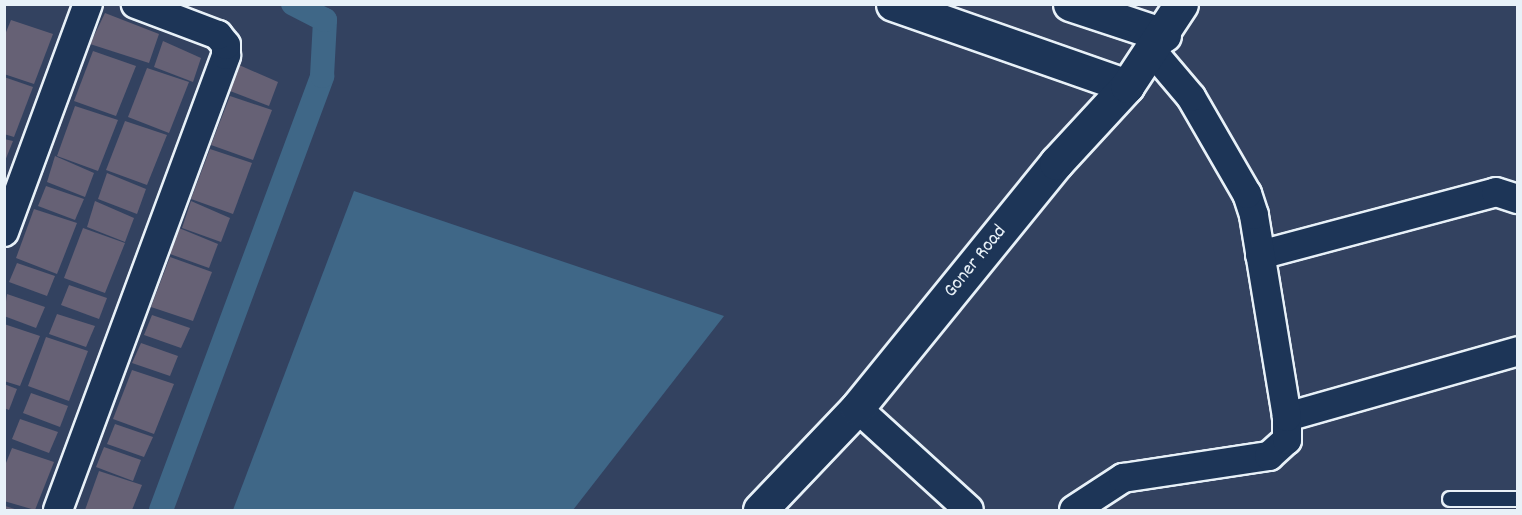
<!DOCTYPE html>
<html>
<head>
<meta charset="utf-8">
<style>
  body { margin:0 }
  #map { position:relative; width:1522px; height:515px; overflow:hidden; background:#334260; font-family:Dekko,sans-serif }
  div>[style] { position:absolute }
  .water>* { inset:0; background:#3f6787 }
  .canal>* { height:24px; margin:-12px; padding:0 12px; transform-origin:12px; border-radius:12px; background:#3f6787 }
  .building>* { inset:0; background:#666175 }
  .roads { filter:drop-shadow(2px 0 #e8f1f8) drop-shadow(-2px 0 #e8f1f8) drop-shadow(0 2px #e8f1f8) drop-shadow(0 -2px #e8f1f8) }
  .service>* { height:14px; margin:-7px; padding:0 7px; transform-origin:7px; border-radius:7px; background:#1d3557 }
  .minor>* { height:28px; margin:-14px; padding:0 14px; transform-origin:14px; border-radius:14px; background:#1d3557 }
  .tertiary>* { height:33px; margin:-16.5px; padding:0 16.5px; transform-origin:16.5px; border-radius:16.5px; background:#1d3557 }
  span { translate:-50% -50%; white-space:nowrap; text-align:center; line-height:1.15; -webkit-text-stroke:5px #1d3557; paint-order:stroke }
  .street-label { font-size:20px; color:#e8f1f8 }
  .frame { position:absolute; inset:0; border:6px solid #e8f1f8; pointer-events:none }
</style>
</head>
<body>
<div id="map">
  <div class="water">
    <i style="clip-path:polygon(354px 191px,724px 316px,573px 510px,233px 510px)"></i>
  </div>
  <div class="canal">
    <i style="left:161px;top:510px;width:463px;rotate:-69.6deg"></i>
    <i style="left:322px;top:76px;width:56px;rotate:-86.9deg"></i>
    <i style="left:325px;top:20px;width:36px;rotate:-153deg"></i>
  </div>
  <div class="building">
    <i style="clip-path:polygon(105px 13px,159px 34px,149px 63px,90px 44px)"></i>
    <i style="clip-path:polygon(11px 20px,53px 34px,34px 84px,4px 74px,4px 37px)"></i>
    <i style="clip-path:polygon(163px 41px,201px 58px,193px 82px,154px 67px)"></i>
    <i style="clip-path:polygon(93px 51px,136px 66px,116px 116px,74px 101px)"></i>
    <i style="clip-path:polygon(239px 65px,278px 82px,269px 106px,230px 91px)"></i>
    <i style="clip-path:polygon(147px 68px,189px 82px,169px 133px,128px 117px)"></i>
    <i style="clip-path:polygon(4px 77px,33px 87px,14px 137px,4px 134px)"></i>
    <i style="clip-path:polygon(230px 96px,272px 110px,253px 160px,211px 145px)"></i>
    <i style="clip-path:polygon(75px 106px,118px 120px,98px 171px,57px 156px)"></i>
    <i style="clip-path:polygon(125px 121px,167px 135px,147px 185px,106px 170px)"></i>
    <i style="clip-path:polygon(4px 139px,13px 141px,5px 161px,4px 161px)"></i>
    <i style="clip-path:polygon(210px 149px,252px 163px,233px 214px,191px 199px)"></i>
    <i style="clip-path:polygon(55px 156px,94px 173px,85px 197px,47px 182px)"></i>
    <i style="clip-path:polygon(107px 173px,146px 189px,137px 214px,98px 199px)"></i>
    <i style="clip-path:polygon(46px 186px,84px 199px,75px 220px,38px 206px)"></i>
    <i style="clip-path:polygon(95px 201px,134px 218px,125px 242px,87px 227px)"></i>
    <i style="clip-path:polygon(191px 201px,230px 218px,221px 242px,182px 228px)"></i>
    <i style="clip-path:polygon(34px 209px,77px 223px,57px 274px,16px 258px)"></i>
    <i style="clip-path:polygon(83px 228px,125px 243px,105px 293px,64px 278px)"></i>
    <i style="clip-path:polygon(179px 228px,218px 244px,209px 268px,170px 254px)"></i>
    <i style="clip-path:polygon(170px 257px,212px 272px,193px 321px,151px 307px)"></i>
    <i style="clip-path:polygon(17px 263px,55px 276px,47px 296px,9px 282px)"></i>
    <i style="clip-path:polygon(69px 285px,107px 298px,99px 319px,61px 305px)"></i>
    <i style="clip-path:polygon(7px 294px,45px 307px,36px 328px,4px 316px)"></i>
    <i style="clip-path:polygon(57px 314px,95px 326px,86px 347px,49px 334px)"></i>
    <i style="clip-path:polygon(152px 315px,190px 328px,181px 348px,144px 335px)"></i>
    <i style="clip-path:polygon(4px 324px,40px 336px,20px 386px,4px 381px)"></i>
    <i style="clip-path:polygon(46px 337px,88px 351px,69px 401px,28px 386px)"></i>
    <i style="clip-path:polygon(141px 343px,178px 356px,170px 376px,132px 363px)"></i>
    <i style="clip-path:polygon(132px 370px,174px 384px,154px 434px,113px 419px)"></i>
    <i style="clip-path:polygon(4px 384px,17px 389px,9px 410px,4px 408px)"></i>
    <i style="clip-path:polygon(31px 393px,68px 406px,60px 427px,23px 413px)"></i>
    <i style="clip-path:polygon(20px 419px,58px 432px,49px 453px,12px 439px)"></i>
    <i style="clip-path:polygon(115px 424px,153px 437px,144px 457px,107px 444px)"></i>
    <i style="clip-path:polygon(104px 447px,141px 460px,133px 481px,96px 467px)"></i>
    <i style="clip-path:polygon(12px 448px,54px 462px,35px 510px,4px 501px,4px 468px)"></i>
    <i style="clip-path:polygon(99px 471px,142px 485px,132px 510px,85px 510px)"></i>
    <i style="clip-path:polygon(5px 506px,18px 510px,5px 510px)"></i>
  </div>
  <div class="roads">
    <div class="service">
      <i style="left:1450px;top:499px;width:68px"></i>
    </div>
    <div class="minor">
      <i style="left:4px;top:232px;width:243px;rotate:-69.8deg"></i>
      <i style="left:1260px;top:255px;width:244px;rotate:-14.9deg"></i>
      <i style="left:1496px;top:192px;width:23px;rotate:18deg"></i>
      <i style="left:857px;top:408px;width:151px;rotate:42.3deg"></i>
      <i style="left:1287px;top:417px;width:240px;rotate:-15.9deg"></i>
      <i style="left:58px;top:510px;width:485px;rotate:-69.7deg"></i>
      <i style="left:226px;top:55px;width:10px;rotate:-90deg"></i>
      <i style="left:226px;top:45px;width:13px;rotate:-129deg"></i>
      <i style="left:218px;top:35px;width:88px;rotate:-159.3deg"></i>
      <i style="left:1074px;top:510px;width:59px;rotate:-33.1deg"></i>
      <i style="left:1123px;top:478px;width:148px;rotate:-8.6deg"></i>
      <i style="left:1269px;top:456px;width:24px;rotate:-42deg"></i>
      <i style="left:1287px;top:440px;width:23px;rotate:-90deg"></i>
      <i style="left:1287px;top:417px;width:205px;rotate:-99.3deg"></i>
      <i style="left:1254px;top:215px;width:22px;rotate:-108deg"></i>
      <i style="left:1247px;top:194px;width:112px;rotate:-120deg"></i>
      <i style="left:1191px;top:97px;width:59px;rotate:-130.2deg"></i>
    </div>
    <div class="tertiary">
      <i style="left:893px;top:4px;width:248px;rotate:19.3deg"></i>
      <i style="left:1070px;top:4px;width:99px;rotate:18.3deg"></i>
      <i style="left:760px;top:510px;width:141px;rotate:-46.4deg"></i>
      <i style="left:857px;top:408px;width:316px;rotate:-50.9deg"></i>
      <i style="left:1056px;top:163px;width:105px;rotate:-47.3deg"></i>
      <i style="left:1127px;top:86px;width:98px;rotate:-56.6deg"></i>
    </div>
  </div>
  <div class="street-label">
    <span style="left:976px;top:262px;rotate:-51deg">Goner Road</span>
  </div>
  <div class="frame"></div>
</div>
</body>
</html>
